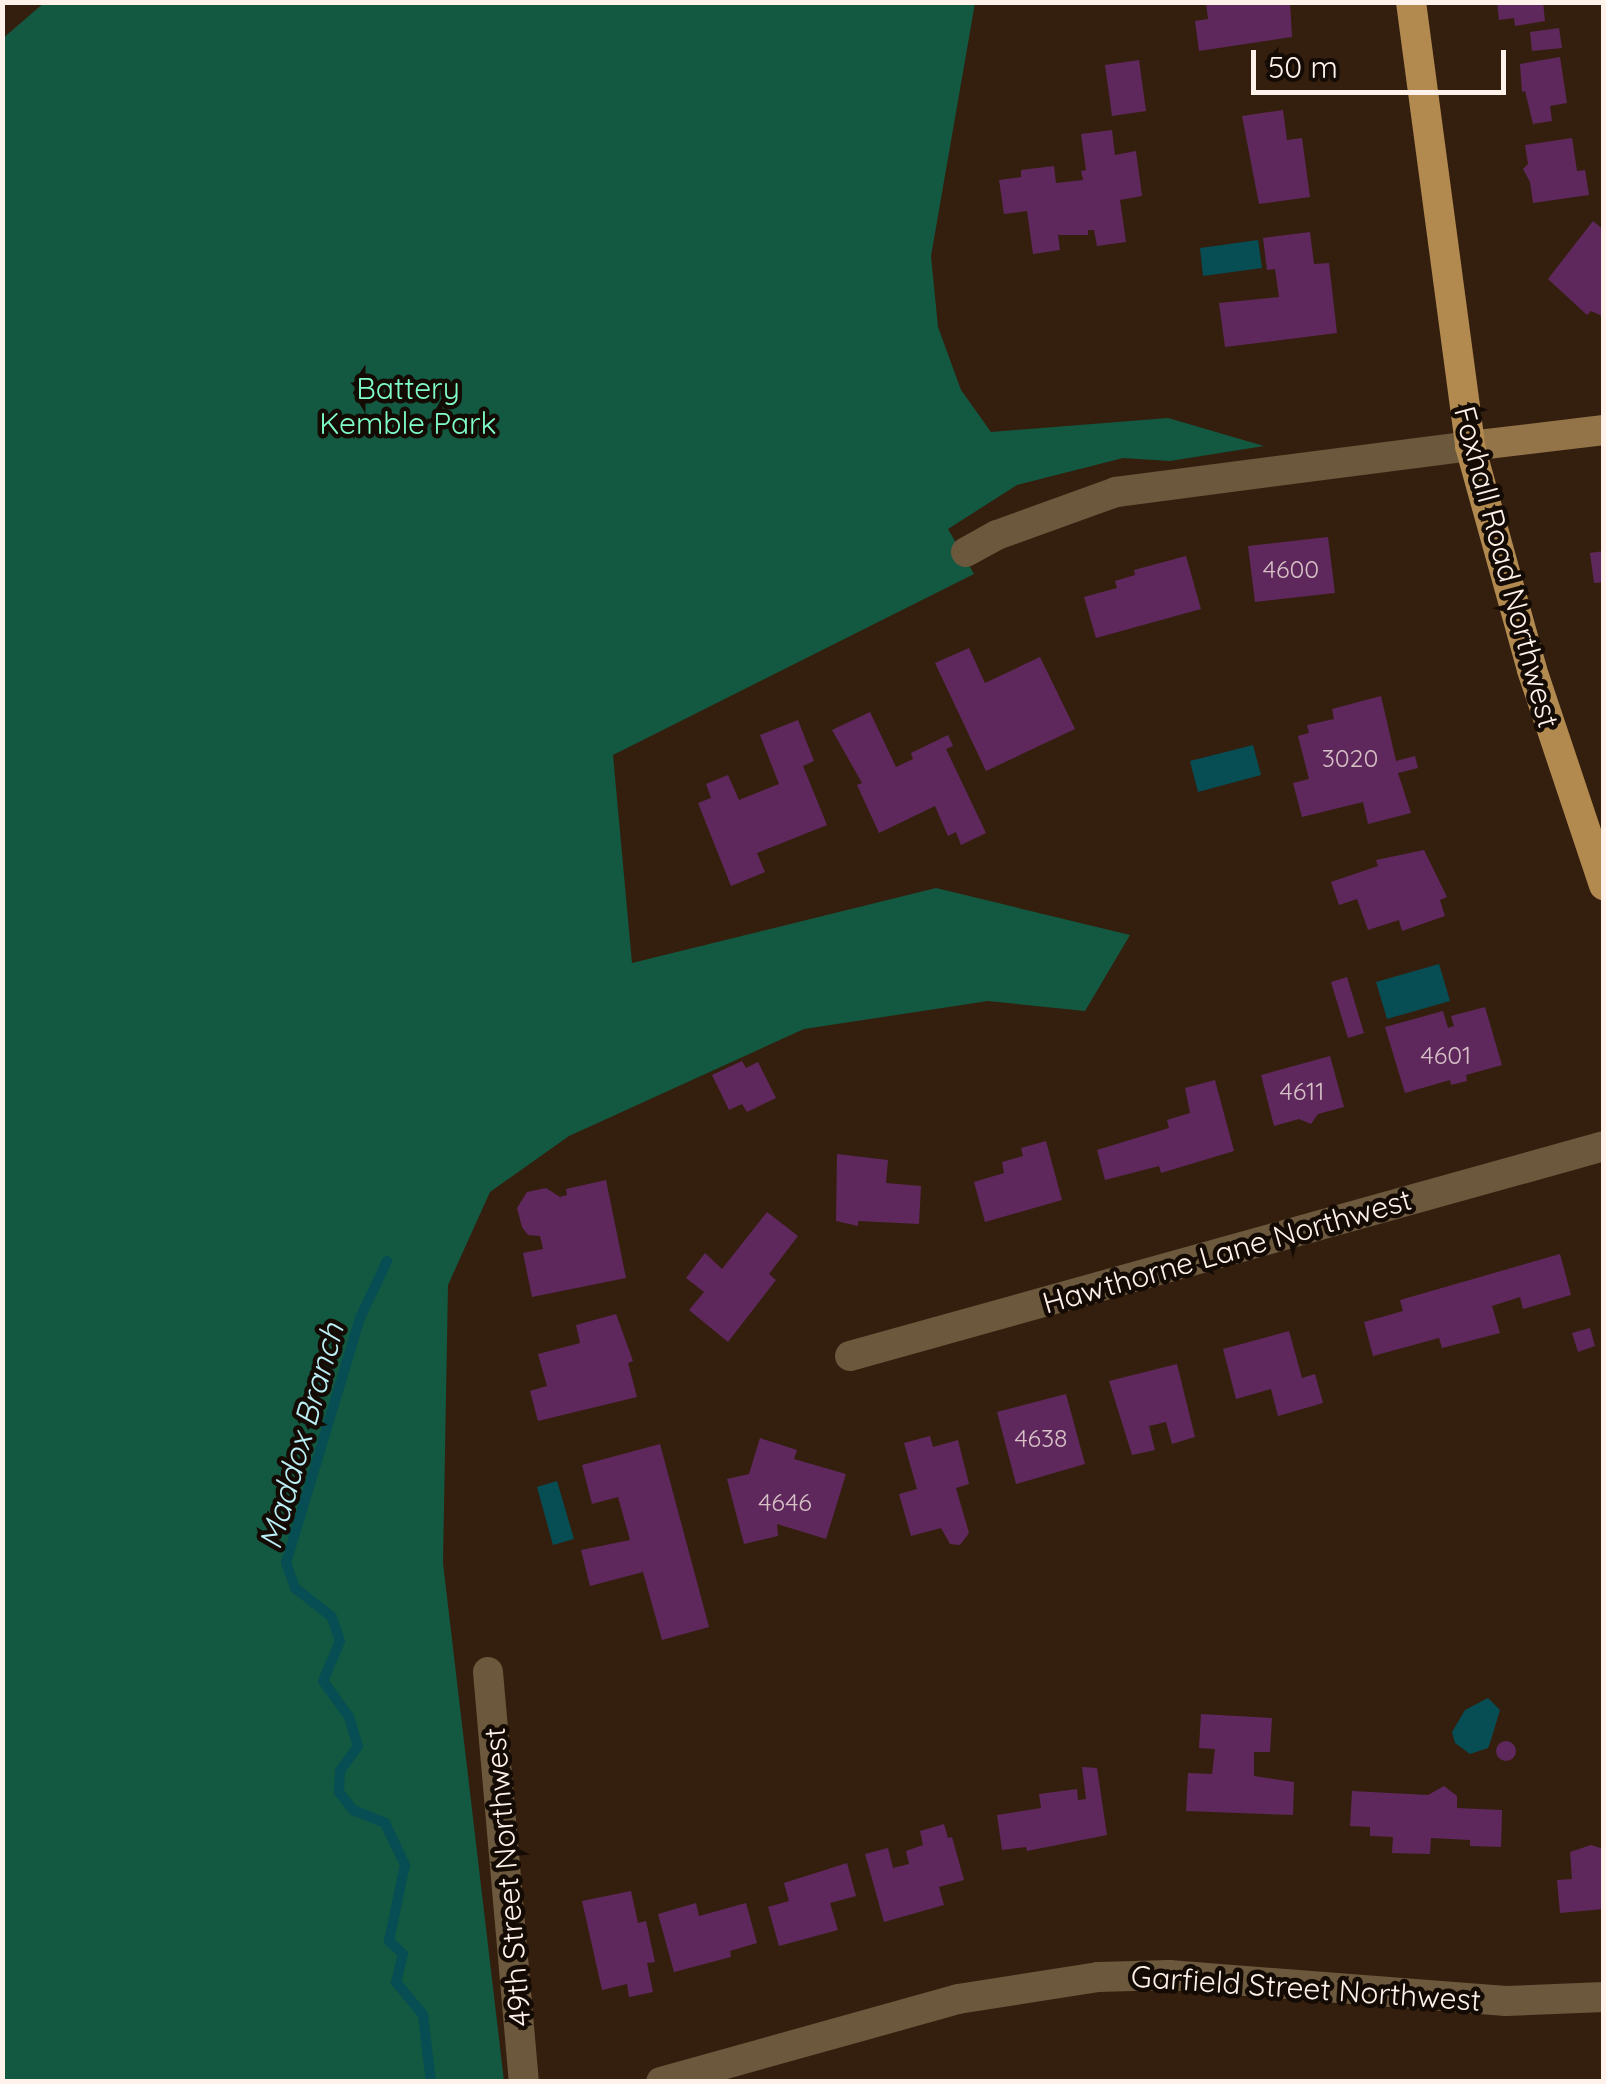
<!DOCTYPE html>
<html>
<head>
<meta charset="utf-8">
<style>
  body { margin:0 }
  #map { position:relative; width:1606px; height:2084px; overflow:hidden; background:#341f0f; font-family:Quicksand,sans-serif }
  div>[style] { position:absolute }
  .green>* { inset:0; background:#135840 }
  .water>* { inset:0; background:#064d54 }
  .stream>* { height:10px; margin:-5px; padding:0 5px; transform-origin:5px; border-radius:5px; background:#064d54 }
  .building>* { inset:0; background:#5e285c }
  .round { border-radius:50% }
  .street>* { height:30px; margin:-15px; padding:0 15px; transform-origin:15px; border-radius:15px; background:#6b583d }
  .secondary>* { height:30px; margin:-15px; padding:0 15px; transform-origin:15px; border-radius:15px; background:#937448 }
  .primary>* { height:30px; margin:-15px; padding:0 15px; transform-origin:15px; border-radius:15px; background:#b28a50 }
  span { translate:-50% -50%; white-space:nowrap; text-align:center; line-height:1.15; -webkit-text-stroke:9px #150b05; paint-order:stroke }
  .number-label { font-size:25px; color:#d6c0c6 }
  .number-label span { -webkit-text-stroke-width:0 }
  .park-label { font-size:30px; color:#7ffecb }
  .street-label { font-size:30px; color:#fef2ea }
  .water-label { font-size:32px; color:#bbeff6; font-style:italic }
  .frame { position:absolute; inset:0; border:5px solid #fef2ea; pointer-events:none }
  .scale { position:absolute; left:1251px; top:50px; width:255px; height:45px; box-sizing:border-box; border:5px solid #fef2ea; border-top:0; padding-left:12px; font-size:30px; line-height:35px; white-space:nowrap; color:#fef2ea; -webkit-text-stroke:8px #150b05; paint-order:stroke }
</style>
</head>
<body>
<div id="map">
  <div class="green">
    <i style="clip-path:polygon(45px 2px,975px 3px,931px 256px,938px 327px,961px 390px,991px 432px,1168px 418px,1264px 446px,1170px 461px,1123px 458px,1017px 485px,948px 529px,974px 574px,613px 755px,632px 963px,936px 888px,1130px 935px,1085px 1011px,988px 1001px,804px 1029px,569px 1136px,490px 1192px,448px 1285px,443px 1563px,504px 2081px,3px 2081px,2px 39px)"></i>
  </div>
  <div class="water">
    <i style="clip-path:polygon(1258px 240px,1262px 268px,1203px 276px,1200px 248px)"></i>
    <i style="clip-path:polygon(1253px 745px,1261px 775px,1198px 792px,1190px 761px)"></i>
    <i style="clip-path:polygon(1439px 964px,1450px 1001px,1387px 1019px,1376px 982px)"></i>
    <i style="clip-path:polygon(557px 1481px,574px 1539px,553px 1545px,537px 1487px)"></i>
    <i style="clip-path:polygon(1488px 1698px,1500px 1710px,1490px 1743px,1488px 1748px,1470px 1754px,1455px 1743px,1452px 1732px,1465px 1710px)"></i>
  </div>
  <div class="stream">
    <i style="left:387px;top:1261px;width:63px;rotate:115.3deg"></i>
    <i style="left:360px;top:1318px;width:256px;rotate:106.8deg"></i>
    <i style="left:286px;top:1563px;width:27px;rotate:70deg"></i>
    <i style="left:295px;top:1588px;width:47px;rotate:38.1deg"></i>
    <i style="left:332px;top:1617px;width:25px;rotate:72deg"></i>
    <i style="left:340px;top:1641px;width:43px;rotate:113deg"></i>
    <i style="left:323px;top:1681px;width:44px;rotate:54.2deg"></i>
    <i style="left:349px;top:1717px;width:30px;rotate:73deg"></i>
    <i style="left:358px;top:1746px;width:31px;rotate:126deg"></i>
    <i style="left:340px;top:1771px;width:21px;rotate:93deg"></i>
    <i style="left:339px;top:1792px;width:23px;rotate:52deg"></i>
    <i style="left:353px;top:1810px;width:35px;rotate:22deg"></i>
    <i style="left:385px;top:1823px;width:47px;rotate:64.5deg"></i>
    <i style="left:405px;top:1865px;width:78px;rotate:101.9deg"></i>
    <i style="left:389px;top:1941px;width:19px;rotate:43deg"></i>
    <i style="left:403px;top:1954px;width:29px;rotate:104deg"></i>
    <i style="left:396px;top:1982px;width:43px;rotate:50.7deg"></i>
    <i style="left:423px;top:2015px;width:67px;rotate:83.2deg"></i>
  </div>
  <div class="building">
    <i style="clip-path:polygon(1206px 2px,1290px 2px,1292px 37px,1199px 51px,1195px 21px,1208px 19px)"></i>
    <i style="clip-path:polygon(1497px 2px,1543px 2px,1545px 21px,1515px 26px,1514px 18px,1499px 20px)"></i>
    <i style="clip-path:polygon(1559px 28px,1562px 48px,1532px 51px,1530px 32px)"></i>
    <i style="clip-path:polygon(1560px 57px,1567px 103px,1550px 106px,1552px 121px,1533px 124px,1525px 91px,1522px 92px,1520px 64px)"></i>
    <i style="clip-path:polygon(1139px 60px,1146px 111px,1112px 116px,1105px 65px)"></i>
    <i style="clip-path:polygon(1283px 110px,1287px 140px,1302px 138px,1310px 197px,1259px 204px,1242px 116px)"></i>
    <i style="clip-path:polygon(1112px 130px,1115px 155px,1136px 151px,1142px 196px,1120px 200px,1126px 242px,1097px 246px,1094px 230px,1088px 230px,1088px 235px,1058px 235px,1060px 250px,1033px 254px,1027px 211px,1004px 214px,999px 180px,1021px 177px,1021px 170px,1054px 166px,1056px 183px,1083px 180px,1081px 171px,1086px 170px,1081px 134px)"></i>
    <i style="clip-path:polygon(1572px 138px,1577px 171px,1585px 170px,1589px 195px,1533px 203px,1530px 182px,1523px 169px,1528px 164px,1525px 145px)"></i>
    <i style="clip-path:polygon(1593px 221px,1604px 230px,1604px 317px,1591px 311px,1587px 315px,1548px 279px)"></i>
    <i style="clip-path:polygon(1310px 232px,1314px 264px,1329px 263px,1337px 333px,1225px 347px,1219px 303px,1279px 297px,1275px 269px,1267px 270px,1263px 238px)"></i>
    <i style="clip-path:polygon(1328px 537px,1335px 593px,1255px 602px,1248px 546px)"></i>
    <i style="clip-path:polygon(1604px 551px,1604px 582px,1594px 583px,1590px 553px)"></i>
    <i style="clip-path:polygon(1186px 556px,1201px 609px,1096px 638px,1084px 597px,1117px 588px,1115px 581px,1135px 575px,1134px 570px)"></i>
    <i style="clip-path:polygon(969px 648px,985px 683px,1040px 657px,1075px 729px,986px 771px,935px 663px)"></i>
    <i style="clip-path:polygon(1381px 696px,1396px 761px,1415px 756px,1418px 768px,1398px 773px,1411px 813px,1368px 824px,1363px 802px,1302px 817px,1293px 783px,1309px 779px,1298px 736px,1309px 733px,1307px 725px,1334px 719px,1332px 709px)"></i>
    <i style="clip-path:polygon(870px 712px,896px 767px,913px 759px,911px 753px,948px 735px,953px 746px,946px 749px,986px 833px,961px 845px,956px 832px,948px 836px,935px 806px,879px 833px,857px 785px,862px 783px,832px 730px)"></i>
    <i style="clip-path:polygon(798px 720px,814px 761px,803px 766px,827px 825px,757px 853px,765px 872px,731px 886px,698px 803px,711px 798px,706px 784px,728px 775px,739px 800px,779px 784px,760px 735px)"></i>
    <i style="clip-path:polygon(1424px 850px,1447px 897px,1440px 900px,1445px 916px,1402px 931px,1399px 920px,1368px 930px,1357px 899px,1339px 905px,1331px 882px,1378px 866px,1376px 860px)"></i>
    <i style="clip-path:polygon(1347px 977px,1364px 1033px,1348px 1038px,1331px 982px)"></i>
    <i style="clip-path:polygon(1485px 1007px,1502px 1065px,1466px 1075px,1467px 1081px,1451px 1085px,1450px 1080px,1405px 1093px,1385px 1027px,1443px 1011px,1448px 1028px,1454px 1026px,1451px 1016px)"></i>
    <i style="clip-path:polygon(1330px 1056px,1344px 1107px,1318px 1114px,1311px 1124px,1299px 1119px,1274px 1126px,1261px 1075px)"></i>
    <i style="clip-path:polygon(742px 1061px,746px 1068px,758px 1062px,776px 1098px,747px 1112px,742px 1104px,729px 1110px,712px 1075px)"></i>
    <i style="clip-path:polygon(1215px 1080px,1234px 1151px,1161px 1173px,1159px 1166px,1105px 1180px,1097px 1150px,1169px 1128px,1167px 1120px,1190px 1113px,1185px 1088px)"></i>
    <i style="clip-path:polygon(1046px 1141px,1062px 1200px,985px 1222px,974px 1182px,1004px 1173px,1002px 1162px,1023px 1156px,1021px 1148px)"></i>
    <i style="clip-path:polygon(837px 1154px,888px 1160px,886px 1183px,921px 1186px,919px 1224px,858px 1221px,858px 1226px,836px 1221px)"></i>
    <i style="clip-path:polygon(606px 1180px,626px 1278px,532px 1297px,523px 1253px,543px 1249px,540px 1236px,528px 1235px,522px 1227px,517px 1208px,527px 1192px,546px 1188px,560px 1197px,567px 1195px,566px 1189px)"></i>
    <i style="clip-path:polygon(767px 1212px,798px 1236px,769px 1274px,776px 1280px,728px 1342px,689px 1310px,704px 1292px,686px 1278px,705px 1253px,722px 1269px)"></i>
    <i style="clip-path:polygon(1560px 1254px,1571px 1295px,1523px 1309px,1520px 1297px,1492px 1306px,1500px 1333px,1442px 1348px,1439px 1338px,1373px 1356px,1364px 1322px,1403px 1311px,1400px 1300px)"></i>
    <i style="clip-path:polygon(616px 1314px,633px 1361px,628px 1363px,637px 1397px,538px 1421px,530px 1391px,547px 1386px,538px 1354px,580px 1343px,576px 1325px)"></i>
    <i style="clip-path:polygon(1590px 1328px,1595px 1346px,1578px 1352px,1572px 1333px)"></i>
    <i style="clip-path:polygon(1289px 1331px,1302px 1378px,1315px 1374px,1323px 1403px,1278px 1416px,1271px 1389px,1236px 1399px,1223px 1349px)"></i>
    <i style="clip-path:polygon(1177px 1364px,1195px 1437px,1172px 1444px,1166px 1422px,1149px 1426px,1155px 1450px,1132px 1455px,1109px 1381px)"></i>
    <i style="clip-path:polygon(1066px 1394px,1085px 1464px,1016px 1484px,997px 1412px)"></i>
    <i style="clip-path:polygon(930px 1436px,933px 1447px,958px 1440px,969px 1484px,956px 1488px,969px 1533px,960px 1545px,950px 1544px,941px 1528px,911px 1536px,899px 1494px,917px 1489px,904px 1443px)"></i>
    <i style="clip-path:polygon(760px 1438px,797px 1450px,794px 1459px,846px 1474px,826px 1539px,777px 1524px,778px 1536px,744px 1544px,727px 1479px,749px 1474px)"></i>
    <i style="clip-path:polygon(660px 1444px,709px 1627px,662px 1640px,643px 1572px,590px 1586px,581px 1550px,630px 1540px,618px 1497px,592px 1504px,582px 1465px)"></i>
    <i style="clip-path:polygon(1201px 1714px,1272px 1718px,1270px 1752px,1254px 1752px,1254px 1776px,1294px 1782px,1293px 1815px,1186px 1811px,1188px 1773px,1212px 1774px,1215px 1749px,1199px 1748px)"></i>
    <i class="round" style="left:1496px;top:1741px;width:20px;height:20px"></i>
    <i style="clip-path:polygon(1082px 1767px,1097px 1768px,1107px 1835px,1027px 1851px,1026px 1847px,1002px 1850px,997px 1815px,1041px 1808px,1039px 1794px,1077px 1789px,1078px 1800px,1086px 1799px)"></i>
    <i style="clip-path:polygon(1444px 1786px,1457px 1796px,1457px 1808px,1502px 1810px,1501px 1847px,1470px 1846px,1470px 1840px,1431px 1838px,1430px 1854px,1392px 1853px,1393px 1837px,1370px 1836px,1370px 1827px,1350px 1826px,1352px 1791px,1428px 1795px)"></i>
    <i style="clip-path:polygon(944px 1824px,948px 1838px,952px 1837px,964px 1880px,939px 1887px,944px 1905px,884px 1922px,865px 1854px,888px 1848px,893px 1868px,909px 1864px,906px 1851px,923px 1845px,920px 1831px)"></i>
    <i style="clip-path:polygon(1591px 1845px,1604px 1849px,1604px 1909px,1560px 1913px,1557px 1880px,1572px 1879px,1570px 1852px)"></i>
    <i style="clip-path:polygon(847px 1863px,856px 1896px,830px 1903px,838px 1930px,779px 1946px,768px 1907px,789px 1901px,784px 1883px)"></i>
    <i style="clip-path:polygon(631px 1891px,638px 1923px,646px 1921px,655px 1962px,647px 1963px,653px 1992px,629px 1997px,627px 1984px,602px 1990px,582px 1901px)"></i>
    <i style="clip-path:polygon(696px 1903px,699px 1916px,746px 1903px,757px 1943px,730px 1951px,731px 1957px,674px 1972px,658px 1914px)"></i>
  </div>
  <div class="street">
    <i style="left:966px;top:552px;width:35px;rotate:-29deg"></i>
    <i style="left:997px;top:535px;width:127px;rotate:-19.9deg"></i>
    <i style="left:1116px;top:492px;width:357px;rotate:-7.4deg"></i>
    <i style="left:850px;top:1356px;width:783px;rotate:-15.56deg"></i>
    <i style="left:488px;top:1672px;width:412px;rotate:85deg"></i>
    <i style="left:661px;top:2082px;width:308px;rotate:-15.6deg"></i>
    <i style="left:958px;top:1999px;width:142px;rotate:-8.9deg"></i>
    <i style="left:1098px;top:1977px;width:71px;rotate:-1.6deg"></i>
    <i style="left:1169px;top:1975px;width:338px;rotate:4.4deg"></i>
    <i style="left:1506px;top:2001px;width:98px;rotate:-2.3deg"></i>
  </div>
  <div class="secondary">
    <i style="left:1470px;top:446px;width:135px;rotate:-6.8deg"></i>
  </div>
  <div class="primary">
    <i style="left:1411px;top:2px;width:448px;rotate:82.4deg"></i>
    <i style="left:1470px;top:446px;width:232px;rotate:74.5deg"></i>
    <i style="left:1532px;top:670px;width:227px;rotate:71.5deg"></i>
  </div>
  <div class="number-label">
    <span style="left:1291px;top:569px">4600</span>
    <span style="left:1350px;top:758px">3020</span>
    <span style="left:1446px;top:1055px">4601</span>
    <span style="left:1302px;top:1091px">4611</span>
    <span style="left:1041px;top:1438px">4638</span>
    <span style="left:785px;top:1502px">4646</span>
  </div>
  <div class="park-label">
    <span style="left:408px;top:405px">Battery<br>Kemble Park</span>
  </div>
  <div class="street-label">
    <span style="left:1507px;top:567px;rotate:75deg">Foxhall Road Northwest</span>
    <span style="left:1227px;top:1251px;rotate:-16deg">Hawthorne Lane Northwest</span>
    <span style="left:507px;top:1877px;rotate:-95deg">49th Street Northwest</span>
    <span style="left:1306px;top:1988px;rotate:4deg">Garfield Street Northwest</span>
  </div>
  <div class="water-label">
    <span style="left:301px;top:1436px;rotate:-74deg">Maddox Branch</span>
  </div>
  <div class="frame"></div>
  <div class="scale">50 m</div>
</div>
</body>
</html>
